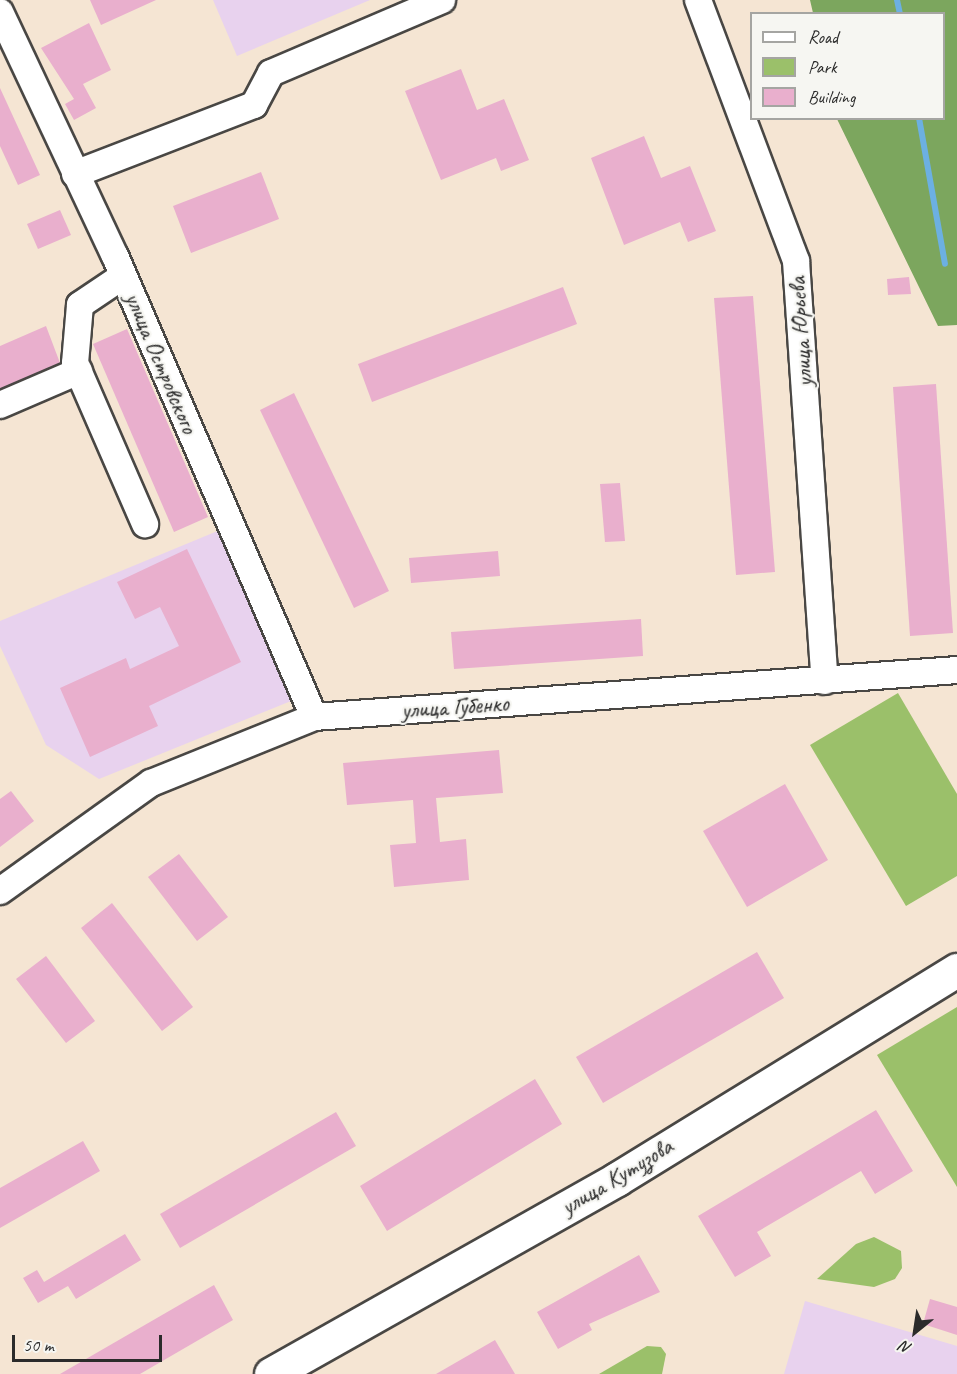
<!DOCTYPE html>
<html>
<head>
<meta charset="utf-8">
<style>
  body { margin:0 }
  #map { position:relative; width:957px; height:1374px; overflow:hidden; background:#f5e5d3; font-family:Caveat,sans-serif }
  div>[style] { position:absolute }
  .built>* { inset:0; background:#e8d2ee }
  .green>* { inset:0; background:#9bc06a }
  .forest>* { inset:0; background:#7ca65e }
  .stream>* { height:6px; margin:-3px; padding:0 3px; transform-origin:3px; border-radius:3px; background:#6cb0e2 }
  .building>* { inset:0; background:#e9afcd }
  .roads { filter:drop-shadow(2px 0 #494744) drop-shadow(-2px 0 #494744) drop-shadow(0 2px #494744) drop-shadow(0 -2px #494744) }
  .minor>* { height:26px; margin:-13px; padding:0 13px; transform-origin:13px; border-radius:13px; background:#fff }
  .major>* { height:33px; margin:-16.5px; padding:0 16.5px; transform-origin:16.5px; border-radius:16.5px; background:#fff }
  span { translate:-50% -50%; white-space:nowrap; text-align:center; line-height:1.15; -webkit-text-stroke:4.5px #f6f6f2; paint-order:stroke }
  .street-label { font-size:24px; color:#2b2b2b }
  .legend { position:absolute; left:750px; top:12px; width:195px; height:108px; box-sizing:border-box; background:#f6f6f2; border:2px solid #a5a5a2; margin:0; padding:8px 10px; list-style:none; font-size:18px; color:#2b2b2b }
  .legend li { display:flex; align-items:center; gap:12px; height:30px }
  .legend b { width:30px; border:2px solid #a5a5a2 }
  .north { position:absolute; left:885px; top:1302px; width:60px; height:60px; -webkit-text-stroke:4px #f6f6f2; paint-order:stroke; rotate:210deg; font-size:16px; font-weight:700; line-height:24px; text-align:center; color:#2b2b2b }
  .north::after { content:''; display:block; margin:auto; width:21px; height:27px; background:#2b2b2b; clip-path:polygon(50% 0,100% 100%,50% 72%,0 100%) }
  .scale { position:absolute; left:12px; top:1335px; width:150px; height:27px; box-sizing:border-box; border:3px solid #2b2b2b; border-top:0; padding-left:8px; font-size:18px; line-height:21px; white-space:nowrap; color:#2b2b2b; -webkit-text-stroke:4px #f6f6f2; paint-order:stroke }
</style>
</head>
<body>
<div id="map">
  <div class="built">
    <i style="clip-path:polygon(213px 0,370px 0,237px 56px)"></i>
    <i style="clip-path:polygon(220px 530px,296px 699px,99px 779px,46px 745px,0 646px,0 621px)"></i>
    <i style="clip-path:polygon(805px 1301px,957px 1346px,957px 1374px,784px 1374px)"></i>
  </div>
  <div class="green">
    <i style="clip-path:polygon(898px 693px,957px 794px,957px 876px,906px 906px,810px 745px)"></i>
    <i style="clip-path:polygon(957px 1007px,957px 1187px,877px 1055px)"></i>
    <i style="clip-path:polygon(874px 1237px,901px 1251px,902px 1268px,895px 1279px,874px 1287px,817px 1279px,856px 1244px)"></i>
    <i style="clip-path:polygon(647px 1346px,661px 1347px,666px 1354px,662px 1374px,599px 1374px)"></i>
  </div>
  <div class="forest">
    <i style="clip-path:polygon(810px 0,957px 0,957px 325px,938px 326px,837px 119px,944px 118px,944px 14px,813px 13px)"></i>
  </div>
  <div class="stream">
    <i style="left:897px;top:0;width:14px;rotate:78deg"></i>
    <i style="left:919px;top:118px;width:148px;rotate:79.9deg"></i>
  </div>
  <div class="building">
    <i style="clip-path:polygon(90px 0,156px 0,101px 25px)"></i>
    <i style="clip-path:polygon(89px 23px,111px 70px,83px 84px,96px 108px,74px 120px,65px 104px,74px 99px,41px 48px)"></i>
    <i style="clip-path:polygon(461px 69px,477px 110px,504px 99px,529px 160px,501px 171px,496px 158px,441px 180px,405px 91px)"></i>
    <i style="clip-path:polygon(0 88px,40px 175px,18px 185px,0 146px)"></i>
    <i style="clip-path:polygon(644px 136px,661px 178px,690px 166px,716px 231px,688px 242px,680px 222px,624px 245px,591px 158px)"></i>
    <i style="clip-path:polygon(261px 172px,279px 219px,191px 253px,173px 206px)"></i>
    <i style="clip-path:polygon(60px 210px,71px 235px,38px 249px,27px 224px)"></i>
    <i style="clip-path:polygon(909px 277px,911px 294px,888px 295px,887px 279px)"></i>
    <i style="clip-path:polygon(563px 287px,577px 324px,372px 402px,358px 364px)"></i>
    <i style="clip-path:polygon(753px 296px,775px 572px,736px 575px,714px 298px)"></i>
    <i style="clip-path:polygon(46px 326px,60px 363px,0 389px,0 346px)"></i>
    <i style="clip-path:polygon(127px 329px,208px 517px,174px 532px,93px 344px)"></i>
    <i style="clip-path:polygon(936px 384px,953px 633px,910px 636px,893px 387px)"></i>
    <i style="clip-path:polygon(294px 393px,389px 591px,354px 608px,260px 410px)"></i>
    <i style="clip-path:polygon(620px 483px,625px 541px,605px 542px,600px 484px)"></i>
    <i style="clip-path:polygon(187px 549px,241px 662px,149px 706px,158px 726px,90px 757px,60px 688px,126px 658px,130px 669px,179px 646px,160px 607px,135px 619px,117px 582px)"></i>
    <i style="clip-path:polygon(498px 551px,500px 576px,411px 583px,409px 558px)"></i>
    <i style="clip-path:polygon(641px 619px,643px 656px,454px 669px,451px 632px)"></i>
    <i style="clip-path:polygon(499px 750px,503px 793px,436px 798px,440px 842px,466px 839px,469px 880px,394px 887px,390px 845px,416px 843px,413px 800px,347px 805px,343px 763px)"></i>
    <i style="clip-path:polygon(785px 784px,828px 860px,747px 907px,703px 831px)"></i>
    <i style="clip-path:polygon(11px 791px,34px 821px,0 847px,0 799px)"></i>
    <i style="clip-path:polygon(179px 854px,228px 917px,197px 941px,148px 877px)"></i>
    <i style="clip-path:polygon(112px 903px,193px 1007px,162px 1031px,81px 928px)"></i>
    <i style="clip-path:polygon(757px 952px,784px 998px,603px 1103px,576px 1057px)"></i>
    <i style="clip-path:polygon(46px 956px,95px 1021px,66px 1043px,16px 979px)"></i>
    <i style="clip-path:polygon(535px 1079px,562px 1124px,387px 1231px,360px 1186px)"></i>
    <i style="clip-path:polygon(876px 1110px,913px 1171px,875px 1194px,861px 1171px,757px 1232px,771px 1256px,735px 1277px,698px 1216px)"></i>
    <i style="clip-path:polygon(336px 1112px,356px 1146px,180px 1248px,160px 1214px)"></i>
    <i style="clip-path:polygon(83px 1141px,100px 1171px,0 1228px,0 1188px)"></i>
    <i style="clip-path:polygon(125px 1234px,141px 1260px,76px 1299px,68px 1286px,38px 1303px,23px 1278px,37px 1270px,44px 1282px)"></i>
    <i style="clip-path:polygon(639px 1255px,660px 1292px,589px 1324px,592px 1330px,558px 1349px,537px 1312px)"></i>
    <i style="clip-path:polygon(214px 1285px,233px 1320px,140px 1374px,60px 1374px)"></i>
    <i style="clip-path:polygon(930px 1299px,957px 1307px,957px 1335px,923px 1324px)"></i>
    <i style="clip-path:polygon(495px 1340px,515px 1374px,436px 1374px)"></i>
  </div>
  <div class="roads">
    <div class="minor">
      <i style="left:698px;top:0;width:279px;rotate:69.4deg"></i>
      <i style="left:796px;top:261px;width:421px;rotate:86.1deg"></i>
      <i style="left:0;top:12px;width:270px;rotate:64.8deg"></i>
      <i style="left:115px;top:256px;width:502px;rotate:66.65deg"></i>
      <i style="left:75px;top:174px;width:192px;rotate:-21.1deg"></i>
      <i style="left:254px;top:105px;width:36px;rotate:-62deg"></i>
      <i style="left:271px;top:73px;width:186px;rotate:-23.1deg"></i>
      <i style="left:123px;top:276px;width:52px;rotate:146deg"></i>
      <i style="left:80px;top:305px;width:58px;rotate:94.9deg"></i>
      <i style="left:75px;top:363px;width:176px;rotate:66.5deg"></i>
      <i style="left:0;top:405px;width:86px;rotate:-23.3deg"></i>
      <i style="left:0;top:891px;width:186px;rotate:-35.6deg"></i>
      <i style="left:151px;top:783px;width:176px;rotate:-22deg"></i>
      <i style="left:314px;top:717px;width:645px;rotate:-4.18deg"></i>
    </div>
    <div class="major">
      <i style="left:271px;top:1374px;width:397px;rotate:-29.4deg"></i>
      <i style="left:617px;top:1179px;width:399px;rotate:-31.6deg"></i>
    </div>
  </div>
  <div class="street-label">
    <span style="left:801px;top:332px;rotate:-94deg">улица Юрьева</span>
    <span style="left:161px;top:363px;rotate:67deg">улица Островского</span>
    <span style="left:455px;top:707px;rotate:-4deg">улица Губенко</span>
    <span style="left:617px;top:1177px;rotate:-31deg">улица Кутузова</span>
  </div>
  <ul class="legend">
  <li><b style="height:8px;background:#fff"></b>Road</li>
  <li><b style="height:16px;background:#9bc06a"></b>Park</li>
  <li><b style="height:16px;background:#e9afcd"></b>Building</li>
  </ul>
  <div class="north">N</div>
  <div class="scale">50 m</div>
</div>
</body>
</html>
